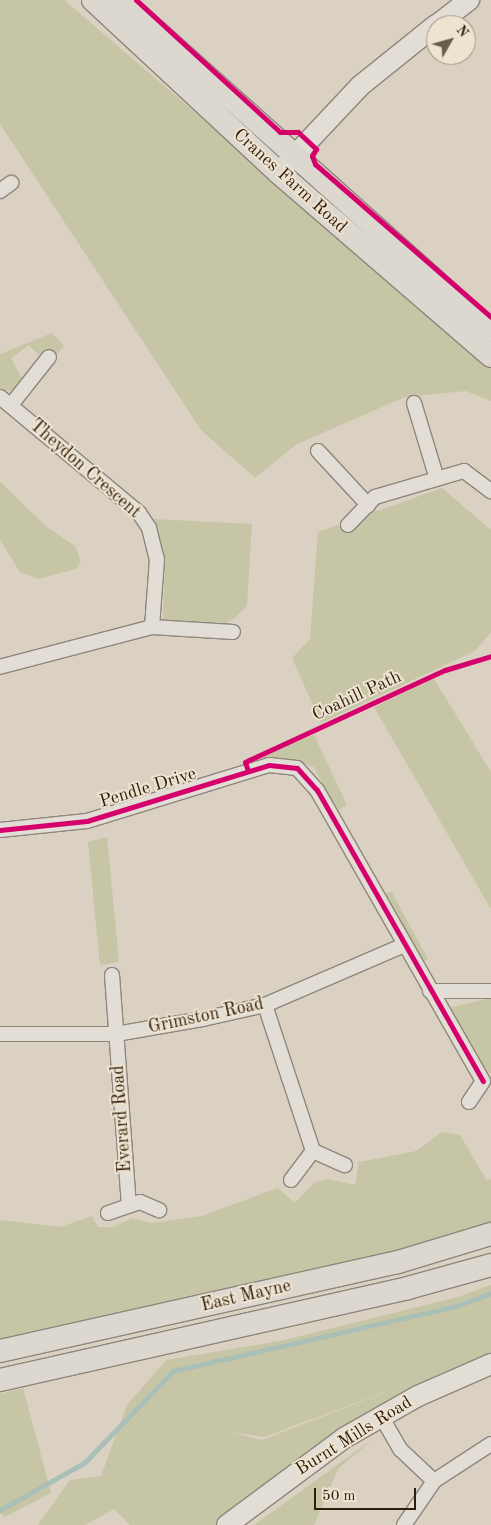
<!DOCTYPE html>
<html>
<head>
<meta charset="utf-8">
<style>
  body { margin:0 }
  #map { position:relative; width:491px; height:1525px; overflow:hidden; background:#dad1c2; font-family:"Old Standard TT",serif }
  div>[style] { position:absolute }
  .green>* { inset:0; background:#c6c5a5 }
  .stream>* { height:4.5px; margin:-2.25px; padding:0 2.25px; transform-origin:2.25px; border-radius:2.25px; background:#aac0b6 }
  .roads { filter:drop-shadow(1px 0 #8e867c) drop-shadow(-1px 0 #8e867c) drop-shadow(0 1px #8e867c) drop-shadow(0 -1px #8e867c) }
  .street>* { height:14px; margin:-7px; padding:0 7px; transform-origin:7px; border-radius:7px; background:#e2ded6 }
  .secondary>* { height:20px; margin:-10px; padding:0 10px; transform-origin:10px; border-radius:10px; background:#e2ded6 }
  .primary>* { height:22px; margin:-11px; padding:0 11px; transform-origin:11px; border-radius:11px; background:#ddd8cf }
  .cycleway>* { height:5px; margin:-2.5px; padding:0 2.5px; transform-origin:2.5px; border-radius:2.5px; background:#d6006c }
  span { translate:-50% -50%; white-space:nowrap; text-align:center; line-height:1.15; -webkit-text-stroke:4px #ede3d0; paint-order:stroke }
  .street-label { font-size:18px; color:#2e1d0a }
  .north { position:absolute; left:426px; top:15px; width:50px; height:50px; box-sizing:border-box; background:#ede3d0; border:1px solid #a19481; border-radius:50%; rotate:52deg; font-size:14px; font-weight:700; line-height:20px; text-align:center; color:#2e1d0a }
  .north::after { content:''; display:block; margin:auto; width:18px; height:22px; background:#6a5c4a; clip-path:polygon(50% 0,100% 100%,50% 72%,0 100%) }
  .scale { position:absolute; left:314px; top:1488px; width:102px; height:22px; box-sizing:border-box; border:2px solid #2e1d0a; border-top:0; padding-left:6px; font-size:15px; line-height:18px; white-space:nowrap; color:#2e1d0a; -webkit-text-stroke:4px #ede3d0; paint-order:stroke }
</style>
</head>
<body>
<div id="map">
  <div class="green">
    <i style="clip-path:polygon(0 0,64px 0,491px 366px,491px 401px,466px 391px,405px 397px,297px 444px,255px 478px,201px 430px,0 124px)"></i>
    <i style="clip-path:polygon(52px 333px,64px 346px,55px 357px,43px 359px,29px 345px,11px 358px,23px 380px,13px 392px,0 389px,0 354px)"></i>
    <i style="clip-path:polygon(0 482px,47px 527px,75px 546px,81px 562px,76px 569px,38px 579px,20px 572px,0 540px)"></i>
    <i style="clip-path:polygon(442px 488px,491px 530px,491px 632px,475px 651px,321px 723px,292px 658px,310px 639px,318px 532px)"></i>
    <i style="clip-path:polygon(153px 519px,252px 524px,247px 605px,235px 618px,221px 625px,163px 620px,165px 561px)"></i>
    <i style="clip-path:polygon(434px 679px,491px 772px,491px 909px,374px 707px)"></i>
    <i style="clip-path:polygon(314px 735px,347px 805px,337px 811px,314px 767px,283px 758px,266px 761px,262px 755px)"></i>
    <i style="clip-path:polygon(107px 837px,119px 962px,100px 965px,88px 842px)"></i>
    <i style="clip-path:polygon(391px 891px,428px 959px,421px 963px,383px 895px)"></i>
    <i style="clip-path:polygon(491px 998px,491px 1073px,484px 1072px,448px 1008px)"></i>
    <i style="clip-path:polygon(442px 1132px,460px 1135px,487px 1181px,491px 1179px,491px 1227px,409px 1251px,0 1341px,0 1220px,60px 1227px,92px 1216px,98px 1227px,113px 1227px,132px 1218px,152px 1223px,202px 1216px,278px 1188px,295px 1203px,315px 1182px,328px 1179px,355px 1185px,359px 1162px,416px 1151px)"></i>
    <i style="clip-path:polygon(evenodd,491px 1285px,491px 1364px,395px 1402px,220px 1525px,130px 1525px,114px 1509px,85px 1525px,38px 1525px,70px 1480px,101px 1476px,127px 1405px,166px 1360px,280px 1341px,458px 1297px,491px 1285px,420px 1379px,262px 1440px,231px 1432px,264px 1437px,420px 1379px)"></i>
    <i style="clip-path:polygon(23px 1388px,51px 1493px,5px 1517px,0 1513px,0 1394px)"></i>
    <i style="clip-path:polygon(373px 1439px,338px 1469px,314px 1525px,254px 1525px)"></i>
  </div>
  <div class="stream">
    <i style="left:0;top:1510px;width:96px;rotate:-29.2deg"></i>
    <i style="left:84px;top:1463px;width:128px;rotate:-45.9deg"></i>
    <i style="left:173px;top:1371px;width:290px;rotate:-12.9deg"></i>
    <i style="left:456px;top:1306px;width:37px;rotate:-20deg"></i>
  </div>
  <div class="roads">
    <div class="street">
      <i style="left:0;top:191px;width:14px;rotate:-36deg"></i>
      <i style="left:0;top:397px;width:181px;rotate:39.8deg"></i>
      <i style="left:139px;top:513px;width:18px;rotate:56deg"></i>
      <i style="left:149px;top:528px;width:32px;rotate:76deg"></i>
      <i style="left:157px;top:559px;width:68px;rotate:94.2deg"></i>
      <i style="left:152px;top:627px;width:157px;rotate:165.3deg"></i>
      <i style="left:414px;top:403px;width:79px;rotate:73.2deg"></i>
      <i style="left:11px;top:405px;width:61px;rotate:-51.6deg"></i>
      <i style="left:318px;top:451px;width:74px;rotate:47.2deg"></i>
      <i style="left:348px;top:525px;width:39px;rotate:-46deg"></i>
      <i style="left:375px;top:497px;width:93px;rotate:-16.3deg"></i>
      <i style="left:464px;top:471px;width:34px;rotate:37deg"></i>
      <i style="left:152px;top:627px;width:81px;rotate:3.5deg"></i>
      <i style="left:0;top:830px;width:87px;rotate:-5.9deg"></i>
      <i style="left:87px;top:821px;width:190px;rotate:-17.1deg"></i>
      <i style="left:269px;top:765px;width:28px;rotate:6deg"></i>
      <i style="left:297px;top:768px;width:30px;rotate:48deg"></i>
      <i style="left:317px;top:790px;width:335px;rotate:60.3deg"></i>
      <i style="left:112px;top:975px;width:230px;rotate:85.8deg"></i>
      <i style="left:430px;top:991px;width:61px"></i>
      <i style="left:265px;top:1005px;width:154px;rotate:71.8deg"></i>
      <i style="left:0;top:1034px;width:116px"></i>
      <i style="left:116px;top:1034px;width:88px;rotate:-9.8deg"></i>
      <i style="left:203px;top:1019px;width:64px;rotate:-12.7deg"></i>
      <i style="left:265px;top:1005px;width:149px;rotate:-23.3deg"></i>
      <i style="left:469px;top:1102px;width:25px;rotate:-56deg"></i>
      <i style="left:313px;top:1151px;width:35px;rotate:24deg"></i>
      <i style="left:291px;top:1180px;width:36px;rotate:-53deg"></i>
      <i style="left:108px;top:1213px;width:34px;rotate:-19deg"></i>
      <i style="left:140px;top:1202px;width:21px;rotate:23deg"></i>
      <i style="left:381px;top:1416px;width:39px;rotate:60deg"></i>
      <i style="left:401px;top:1450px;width:45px;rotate:43.2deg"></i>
      <i style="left:404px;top:1525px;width:53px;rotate:-55.7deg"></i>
      <i style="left:434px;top:1481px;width:68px;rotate:-33deg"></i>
    </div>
    <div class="secondary">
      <i style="left:437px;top:25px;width:41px;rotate:-38deg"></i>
      <i style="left:284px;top:167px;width:111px;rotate:-46.8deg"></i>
      <i style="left:360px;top:86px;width:97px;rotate:-38.8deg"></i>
      <i style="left:227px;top:1525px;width:146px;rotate:-36.6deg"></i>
      <i style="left:344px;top:1438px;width:85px;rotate:-29.6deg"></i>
      <i style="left:418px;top:1396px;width:80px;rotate:-23.7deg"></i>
    </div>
    <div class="primary">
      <i style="left:93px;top:0;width:254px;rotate:42.9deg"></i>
      <i style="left:279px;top:173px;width:280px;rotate:40.8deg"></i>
      <i style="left:121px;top:0;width:496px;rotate:41.8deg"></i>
      <i style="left:0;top:1351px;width:408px;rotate:-12.6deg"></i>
      <i style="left:398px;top:1262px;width:97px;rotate:-16.8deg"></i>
      <i style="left:0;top:1380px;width:418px;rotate:-12.7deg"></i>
      <i style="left:408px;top:1288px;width:86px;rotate:-15.5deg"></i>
    </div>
  </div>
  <div class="cycleway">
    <i style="left:136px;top:0;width:195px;rotate:42.5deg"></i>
    <i style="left:280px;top:132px;width:18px"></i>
    <i style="left:298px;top:132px;width:25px;rotate:43deg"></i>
    <i style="left:316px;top:149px;width:8px;rotate:120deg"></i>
    <i style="left:312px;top:156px;width:9px;rotate:69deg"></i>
    <i style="left:315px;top:164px;width:233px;rotate:41deg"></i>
    <i style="left:248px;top:771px;width:9px;rotate:-108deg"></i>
    <i style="left:245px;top:762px;width:4px;rotate:-27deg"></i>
    <i style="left:249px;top:760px;width:216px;rotate:-24.7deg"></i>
    <i style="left:445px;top:670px;width:48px;rotate:-16.9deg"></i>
    <i style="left:0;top:830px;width:87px;rotate:-5.9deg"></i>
    <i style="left:87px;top:821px;width:190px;rotate:-17.1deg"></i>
    <i style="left:269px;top:765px;width:28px;rotate:6deg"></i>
    <i style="left:297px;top:768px;width:30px;rotate:48deg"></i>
    <i style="left:317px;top:790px;width:335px;rotate:60.3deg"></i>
  </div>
  <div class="street-label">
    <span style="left:290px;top:181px;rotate:42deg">Cranes Farm Road</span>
    <span style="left:85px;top:469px;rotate:41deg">Theydon Crescent</span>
    <span style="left:357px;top:696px;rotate:-25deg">Coahill Path</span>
    <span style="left:148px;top:788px;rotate:-17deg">Pendle Drive</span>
    <span style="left:206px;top:1016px;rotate:-12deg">Grimston Road</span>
    <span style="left:122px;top:1119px;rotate:-94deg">Everard Road</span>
    <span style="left:246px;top:1296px;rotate:-13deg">East Mayne</span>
    <span style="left:354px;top:1436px;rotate:-32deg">Burnt Mills Road</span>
  </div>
  <div class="north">N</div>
  <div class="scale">50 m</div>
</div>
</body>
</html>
